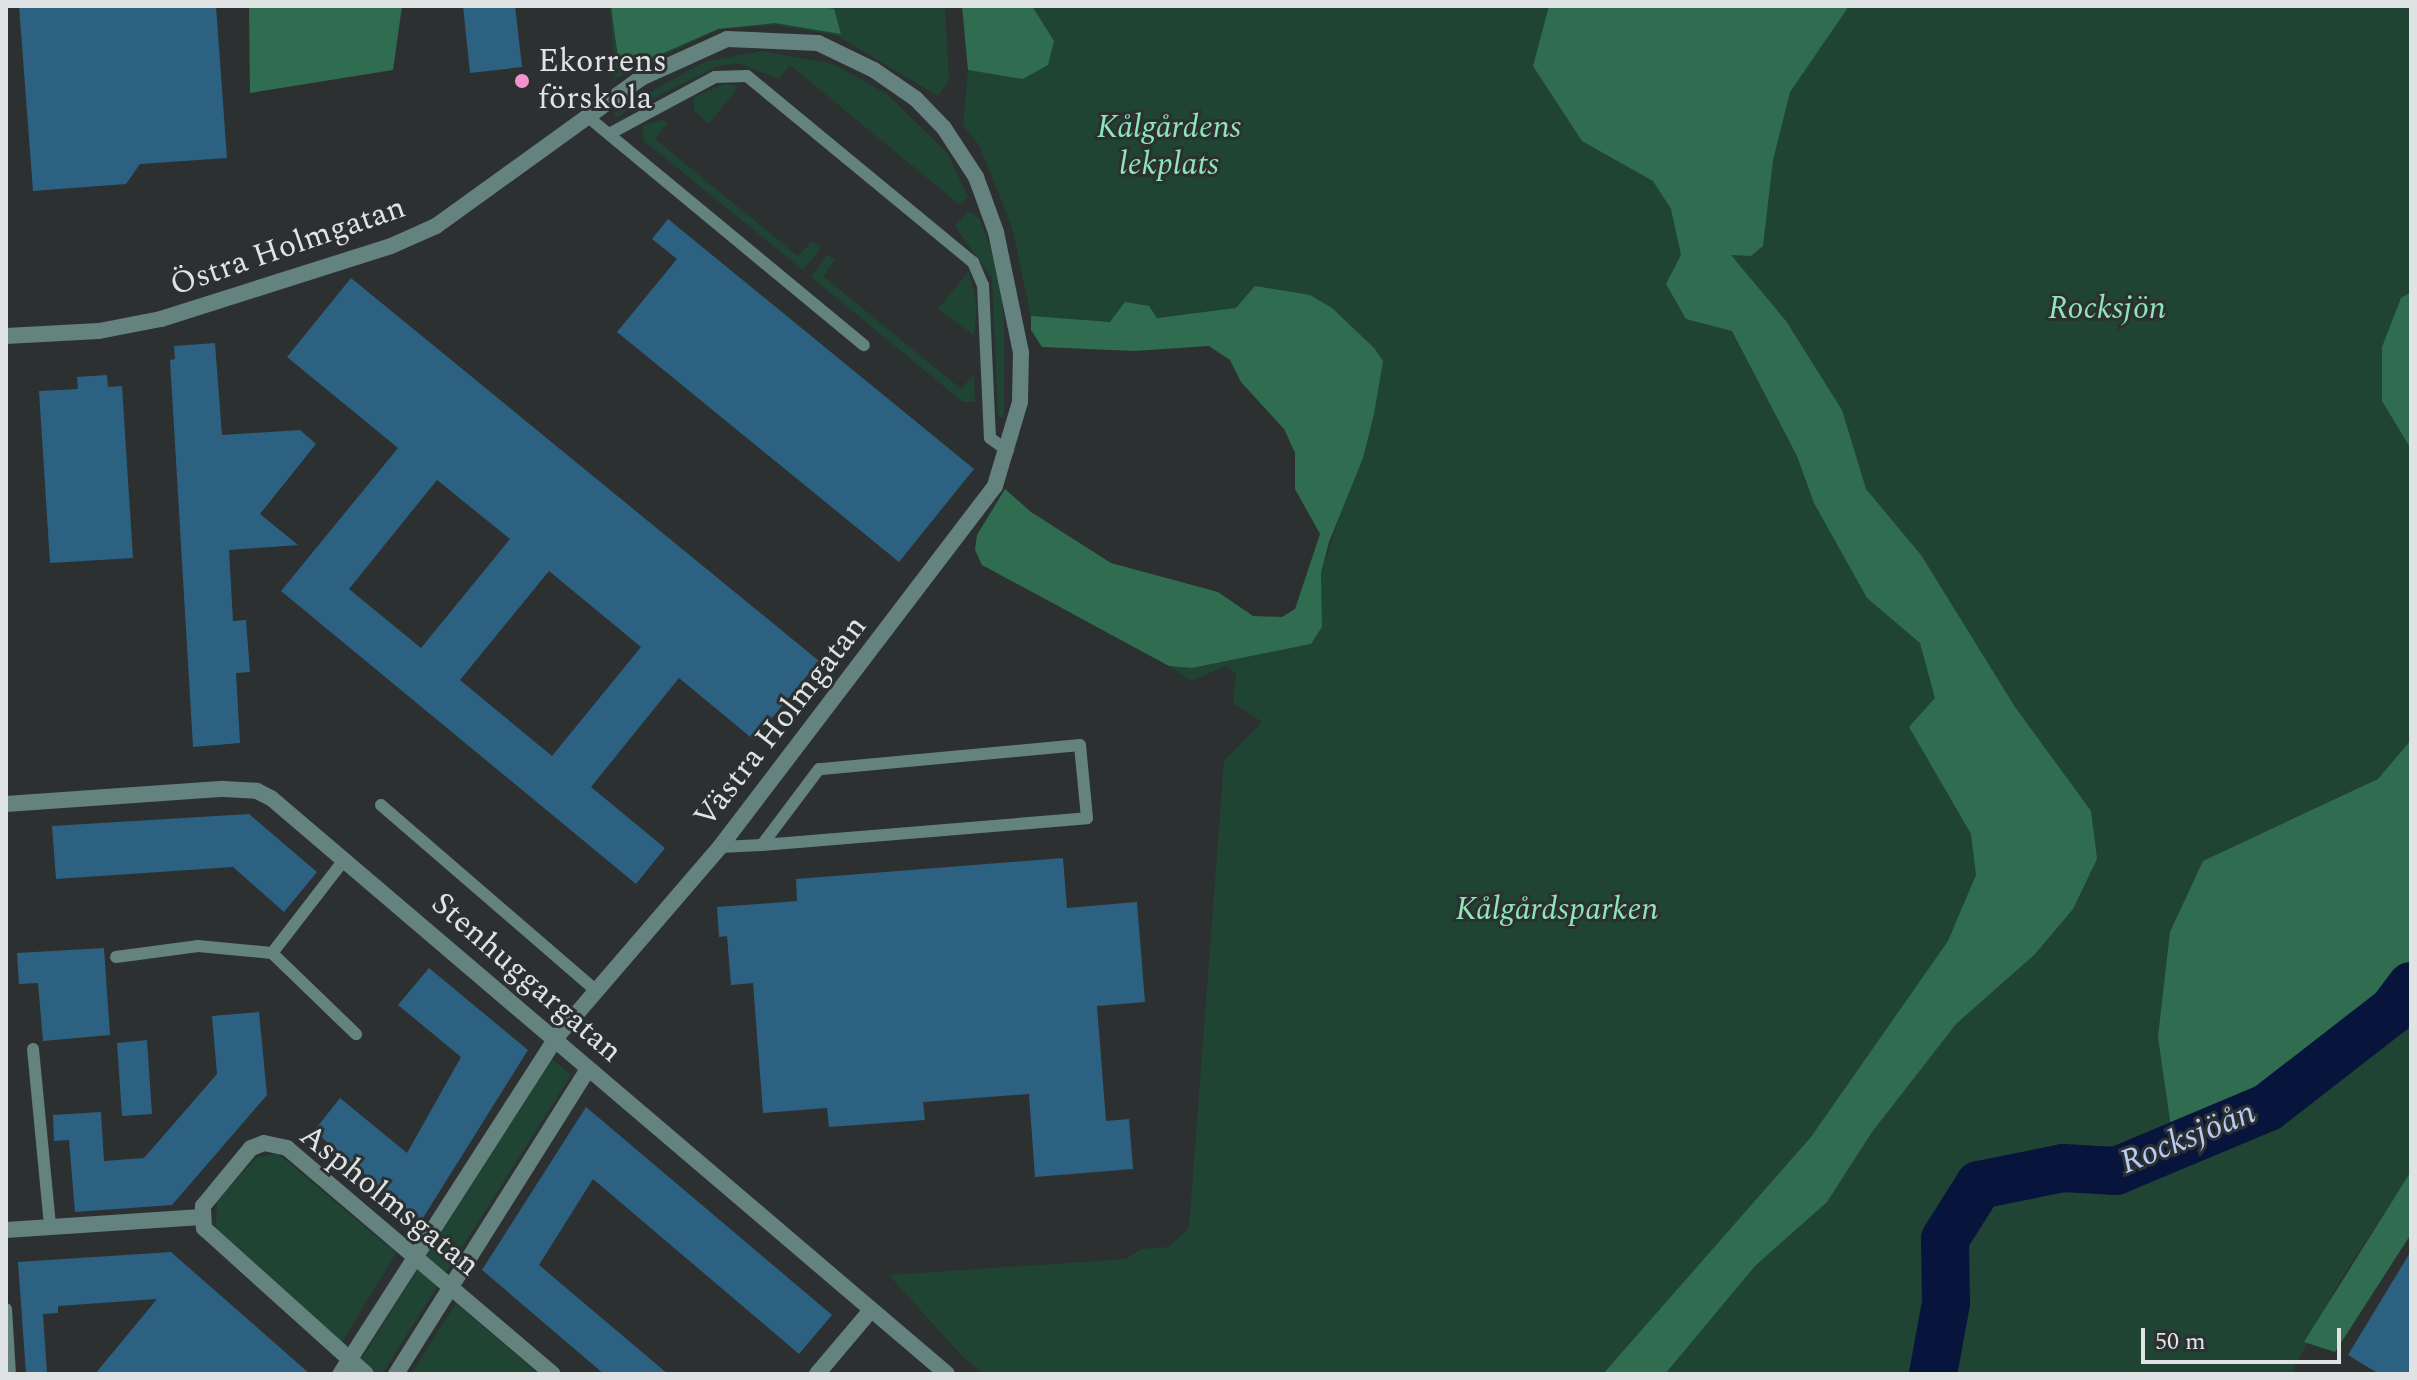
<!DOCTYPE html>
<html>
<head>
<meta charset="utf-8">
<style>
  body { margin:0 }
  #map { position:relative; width:2417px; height:1380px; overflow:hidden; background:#2c3031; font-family:Spectral,serif }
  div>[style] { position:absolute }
  .green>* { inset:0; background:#204433 }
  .forest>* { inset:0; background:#306c50 }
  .river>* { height:48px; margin:-24px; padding:0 24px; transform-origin:24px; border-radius:24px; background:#07153c }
  .building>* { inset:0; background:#2c6182 }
  .lane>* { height:12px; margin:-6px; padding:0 6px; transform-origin:6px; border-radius:6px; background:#64827e }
  .street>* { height:16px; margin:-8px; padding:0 8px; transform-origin:8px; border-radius:8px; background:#64827e }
  .dots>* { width:22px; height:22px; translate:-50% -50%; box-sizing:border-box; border:4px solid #2c3031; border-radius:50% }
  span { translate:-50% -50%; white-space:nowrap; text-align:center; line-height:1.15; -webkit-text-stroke:6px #2c3031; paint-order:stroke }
  .poi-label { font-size:32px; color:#e0e3e4 }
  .left { translate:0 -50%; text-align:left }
  .park-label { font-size:32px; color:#8ce6b9; font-style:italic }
  .street-label { font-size:32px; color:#e0e3e4 }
  .water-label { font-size:34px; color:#b6cbf6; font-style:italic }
  .frame { position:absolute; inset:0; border:8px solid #e0e3e4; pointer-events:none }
  .scale { position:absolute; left:2141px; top:1328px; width:200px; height:36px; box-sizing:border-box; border:4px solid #e0e3e4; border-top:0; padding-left:10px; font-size:24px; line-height:28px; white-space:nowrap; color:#e0e3e4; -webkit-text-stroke:6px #2c3031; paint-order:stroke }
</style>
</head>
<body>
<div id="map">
  <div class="green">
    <i style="clip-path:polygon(610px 6px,945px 6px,949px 80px,938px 96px,836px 35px,775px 25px,719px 29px,615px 79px)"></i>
    <i style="clip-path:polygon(1009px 6px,2411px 6px,2411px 1171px,2338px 1284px,2291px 1374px,984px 1374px,961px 1355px,889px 1275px,1126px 1259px,1142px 1249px,1169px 1247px,1189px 1228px,1224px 761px,1262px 722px,1233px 703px,1236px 674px,1226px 666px,1191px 681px,1169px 666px,1192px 668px,1311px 644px,1322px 627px,1321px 573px,1354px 473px,1369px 344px,1337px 313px,1216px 312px,1087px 323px,1031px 316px,1012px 227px,979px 145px,963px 125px,968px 70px,984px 71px)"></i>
    <i style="clip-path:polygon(762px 51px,833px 64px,887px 94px,948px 154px,968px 197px,960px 205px,790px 65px,779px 79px,738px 63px,718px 66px,616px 117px,614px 113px,704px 62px)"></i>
    <i style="clip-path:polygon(724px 84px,739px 86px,709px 124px,694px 110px,694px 97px)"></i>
    <i style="clip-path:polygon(662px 120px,668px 122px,655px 139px,798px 256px,812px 241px,821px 248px,803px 270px,644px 141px,642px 126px)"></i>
    <i style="clip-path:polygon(968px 211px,979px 218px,999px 270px,1004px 321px,1004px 419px,998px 416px,992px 278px,955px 226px)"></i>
    <i style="clip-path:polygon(828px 254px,835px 260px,823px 276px,961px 389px,974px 374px,975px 402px,963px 402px,811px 277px)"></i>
    <i style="clip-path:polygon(969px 271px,977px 306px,974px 335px,938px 309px)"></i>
    <i style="clip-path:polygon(551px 1058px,571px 1075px,382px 1374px,352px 1374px)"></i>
    <i style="clip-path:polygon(277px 1153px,396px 1253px,342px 1342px,221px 1237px,216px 1227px,217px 1201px,256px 1158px)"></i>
    <i style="clip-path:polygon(456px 1303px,539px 1374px,411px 1374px)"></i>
  </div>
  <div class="forest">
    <i style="clip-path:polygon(249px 6px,402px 6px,393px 70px,250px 93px)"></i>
    <i style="clip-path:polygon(611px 6px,817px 6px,834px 9px,841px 34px,775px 23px,718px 29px,620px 72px)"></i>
    <i style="clip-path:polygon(962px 6px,1032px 6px,1054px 41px,1048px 65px,1023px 79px,968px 70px)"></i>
    <i style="clip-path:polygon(1549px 6px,1849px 6px,1790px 92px,1773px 160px,1763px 246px,1751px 256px,1731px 255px,1786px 321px,1842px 410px,1866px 489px,1921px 555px,2015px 707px,2091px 811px,2097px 859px,2073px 909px,2035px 954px,1956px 1024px,1872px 1132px,1827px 1202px,1755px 1266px,1665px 1374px,1603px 1374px,1811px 1137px,1948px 941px,1976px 875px,1971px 834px,1909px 727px,1935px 698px,1920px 643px,1867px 598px,1814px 503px,1797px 456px,1732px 331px,1686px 319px,1666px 284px,1681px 255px,1671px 209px,1653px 181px,1582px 141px,1533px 66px)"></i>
    <i style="clip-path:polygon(1255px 286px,1310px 295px,1332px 308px,1374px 348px,1383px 361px,1374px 414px,1363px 458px,1329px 542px,1321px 573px,1322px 627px,1311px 644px,1192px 668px,1169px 666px,982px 565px,975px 550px,977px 535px,1005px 489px,1031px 512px,1111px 563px,1218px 592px,1253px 616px,1282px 617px,1295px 609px,1320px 534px,1295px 489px,1295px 453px,1284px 429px,1241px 382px,1230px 360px,1209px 346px,1134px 351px,1042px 347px,1031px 330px,1031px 316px,1110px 322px,1125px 302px,1149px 306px,1157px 318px,1236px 308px)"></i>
    <i style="clip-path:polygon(2411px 292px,2411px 449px,2382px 401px,2382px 347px,2401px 298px)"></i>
    <i style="clip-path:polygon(2411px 740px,2411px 973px,2268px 1107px,2174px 1148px,2158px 1037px,2170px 932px,2203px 861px,2378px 779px)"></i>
    <i style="clip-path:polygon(2411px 1171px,2411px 1234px,2335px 1352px,2304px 1342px)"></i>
  </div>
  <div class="river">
    <i style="left:1933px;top:1374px;width:72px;rotate:-79.6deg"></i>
    <i style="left:1946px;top:1303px;width:64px;rotate:-90.9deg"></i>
    <i style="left:1945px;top:1239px;width:64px;rotate:-57.8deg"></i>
    <i style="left:1979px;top:1185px;width:86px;rotate:-11.4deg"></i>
    <i style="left:2063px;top:1168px;width:53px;rotate:3.2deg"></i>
    <i style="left:2116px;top:1171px;width:165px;rotate:-22.8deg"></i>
    <i style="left:2268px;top:1107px;width:158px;rotate:-37.8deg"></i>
    <i style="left:2393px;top:1010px;width:30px;rotate:-53deg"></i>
  </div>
  <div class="building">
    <i style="clip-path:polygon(19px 6px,216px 6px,227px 158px,140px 164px,126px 184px,33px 191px)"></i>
    <i style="clip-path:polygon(463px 6px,515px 6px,522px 67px,470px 73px)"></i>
    <i style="clip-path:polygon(668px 219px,974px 469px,899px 562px,617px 332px,677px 259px,652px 239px)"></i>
    <i style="clip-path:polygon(evenodd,351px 278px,819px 661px,754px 740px,679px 678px,591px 787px,665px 848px,636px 884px,281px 591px,398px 448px,287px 357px,351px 278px,437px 480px,510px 539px,421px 648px,349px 589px,437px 480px,351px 278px,549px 571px,641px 647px,552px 756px,460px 680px,549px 571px)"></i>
    <i style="clip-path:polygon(215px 343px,222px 435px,300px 430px,316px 444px,260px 514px,298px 545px,229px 550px,233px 621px,246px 620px,250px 672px,236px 673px,240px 743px,193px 747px,170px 360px,175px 359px,174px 346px)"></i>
    <i style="clip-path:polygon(107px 375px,108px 387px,122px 386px,133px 558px,50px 563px,39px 391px,78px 389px,77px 377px)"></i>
    <i style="clip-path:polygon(249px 814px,317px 872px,284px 912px,233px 867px,56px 879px,52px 826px)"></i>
    <i style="clip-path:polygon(1063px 858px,1067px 908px,1137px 902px,1145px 1002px,1097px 1006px,1106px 1121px,1129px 1119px,1133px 1169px,1035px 1177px,1029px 1094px,923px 1102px,925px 1120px,829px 1127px,827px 1108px,763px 1113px,753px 983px,731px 985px,727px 936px,719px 937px,717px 907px,797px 901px,796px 879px)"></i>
    <i style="clip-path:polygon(104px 948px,110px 1035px,43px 1041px,38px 983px,19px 984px,17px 953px)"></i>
    <i style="clip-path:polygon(429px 968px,528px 1050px,421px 1221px,314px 1131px,340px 1098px,407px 1153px,461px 1057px,398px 1005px)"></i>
    <i style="clip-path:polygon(259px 1012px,267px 1095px,172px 1205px,75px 1212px,69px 1140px,54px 1141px,53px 1115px,101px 1112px,104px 1161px,144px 1158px,217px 1074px,212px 1016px)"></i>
    <i style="clip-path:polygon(147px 1040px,152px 1114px,122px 1116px,117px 1043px)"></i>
    <i style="clip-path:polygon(586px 1107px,832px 1315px,799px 1354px,593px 1179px,539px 1265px,668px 1374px,604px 1374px,482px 1270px)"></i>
    <i style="clip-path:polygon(2411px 1251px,2411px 1374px,2379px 1374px,2348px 1355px)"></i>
    <i style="clip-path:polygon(171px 1252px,310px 1374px,95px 1374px,157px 1299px,58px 1306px,58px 1313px,43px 1314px,47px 1374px,26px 1374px,18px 1262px)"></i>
  </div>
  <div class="lane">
    <i style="left:588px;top:117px;width:358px;rotate:39.6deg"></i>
    <i style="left:609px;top:134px;width:120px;rotate:-28.3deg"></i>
    <i style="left:715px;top:77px;width:32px;rotate:-2deg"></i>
    <i style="left:747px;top:76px;width:293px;rotate:39.5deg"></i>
    <i style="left:973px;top:262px;width:25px;rotate:67deg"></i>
    <i style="left:983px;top:285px;width:153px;rotate:87.4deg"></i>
    <i style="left:990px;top:438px;width:22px;rotate:36deg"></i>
    <i style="left:381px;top:805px;width:286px;rotate:40.8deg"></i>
    <i style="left:720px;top:847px;width:42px;rotate:-2.7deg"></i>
    <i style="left:762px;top:845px;width:326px;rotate:-4.7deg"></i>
    <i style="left:1087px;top:818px;width:73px;rotate:-95.5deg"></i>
    <i style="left:1080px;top:745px;width:262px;rotate:174.7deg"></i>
    <i style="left:819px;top:769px;width:95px;rotate:126.9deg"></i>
    <i style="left:344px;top:860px;width:118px;rotate:127.7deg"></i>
    <i style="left:272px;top:953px;width:117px;rotate:44deg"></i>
    <i style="left:116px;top:957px;width:83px;rotate:-7.6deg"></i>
    <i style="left:198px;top:946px;width:74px;rotate:5.4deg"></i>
    <i style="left:33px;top:1049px;width:179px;rotate:84.5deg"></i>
    <i style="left:6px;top:1309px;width:65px;rotate:86.5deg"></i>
  </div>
  <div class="street">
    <i style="left:6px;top:336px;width:93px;rotate:-3.1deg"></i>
    <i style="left:99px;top:331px;width:63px;rotate:-11deg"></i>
    <i style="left:161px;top:319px;width:241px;rotate:-17.6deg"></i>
    <i style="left:391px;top:246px;width:49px;rotate:-24deg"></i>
    <i style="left:436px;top:226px;width:253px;rotate:-35.8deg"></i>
    <i style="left:641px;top:78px;width:94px;rotate:-24.4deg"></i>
    <i style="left:727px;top:39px;width:91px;rotate:2.5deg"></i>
    <i style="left:818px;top:43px;width:62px;rotate:25.7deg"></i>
    <i style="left:874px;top:70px;width:51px;rotate:34.6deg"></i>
    <i style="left:916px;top:99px;width:40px;rotate:46deg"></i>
    <i style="left:944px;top:128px;width:59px;rotate:56.9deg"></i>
    <i style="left:976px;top:177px;width:59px;rotate:70deg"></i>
    <i style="left:996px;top:232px;width:124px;rotate:78.3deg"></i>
    <i style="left:1021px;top:353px;width:49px;rotate:91.2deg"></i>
    <i style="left:1020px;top:402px;width:88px;rotate:106.6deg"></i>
    <i style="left:995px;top:486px;width:454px;rotate:127.3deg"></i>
    <i style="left:720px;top:847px;width:252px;rotate:130.7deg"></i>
    <i style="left:556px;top:1038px;width:399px;rotate:122.7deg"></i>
    <i style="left:6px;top:804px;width:218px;rotate:-4deg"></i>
    <i style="left:223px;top:789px;width:34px;rotate:3deg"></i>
    <i style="left:257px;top:791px;width:16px;rotate:27deg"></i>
    <i style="left:271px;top:798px;width:888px;rotate:40.43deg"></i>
    <i style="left:6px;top:1230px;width:196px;rotate:-3.8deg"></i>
    <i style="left:366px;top:1374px;width:218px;rotate:-138deg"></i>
    <i style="left:204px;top:1228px;width:22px;rotate:-93deg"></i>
    <i style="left:203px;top:1206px;width:75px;rotate:-50.4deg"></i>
    <i style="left:251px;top:1148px;width:14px;rotate:-21deg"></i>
    <i style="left:264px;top:1143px;width:24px;rotate:12deg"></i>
    <i style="left:287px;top:1148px;width:349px;rotate:40.4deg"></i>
    <i style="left:396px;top:1374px;width:360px;rotate:-57.8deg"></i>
    <i style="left:817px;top:1374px;width:84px;rotate:-49.8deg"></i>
  </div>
  <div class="dots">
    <i style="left:522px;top:81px;background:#f690d0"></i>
  </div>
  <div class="poi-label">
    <span class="left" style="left:538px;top:81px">Ekorrens<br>förskola</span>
  </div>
  <div class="park-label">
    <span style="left:1169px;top:147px">Kålgårdens<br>lekplats</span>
    <span style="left:2107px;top:309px">Rocksjön</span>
    <span style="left:1557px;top:910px">Kålgårdsparken</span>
  </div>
  <div class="street-label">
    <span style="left:288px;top:247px;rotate:-19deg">Östra Holmgatan</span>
    <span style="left:781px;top:722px;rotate:-52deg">Västra Holmgatan</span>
    <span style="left:526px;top:978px;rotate:41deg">Stenhuggargatan</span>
    <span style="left:389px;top:1201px;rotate:39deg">Aspholmsgatan</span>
  </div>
  <div class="water-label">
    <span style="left:2188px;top:1138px;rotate:-22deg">Rocksjöån</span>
  </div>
  <div class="frame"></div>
  <div class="scale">50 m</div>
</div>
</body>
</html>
